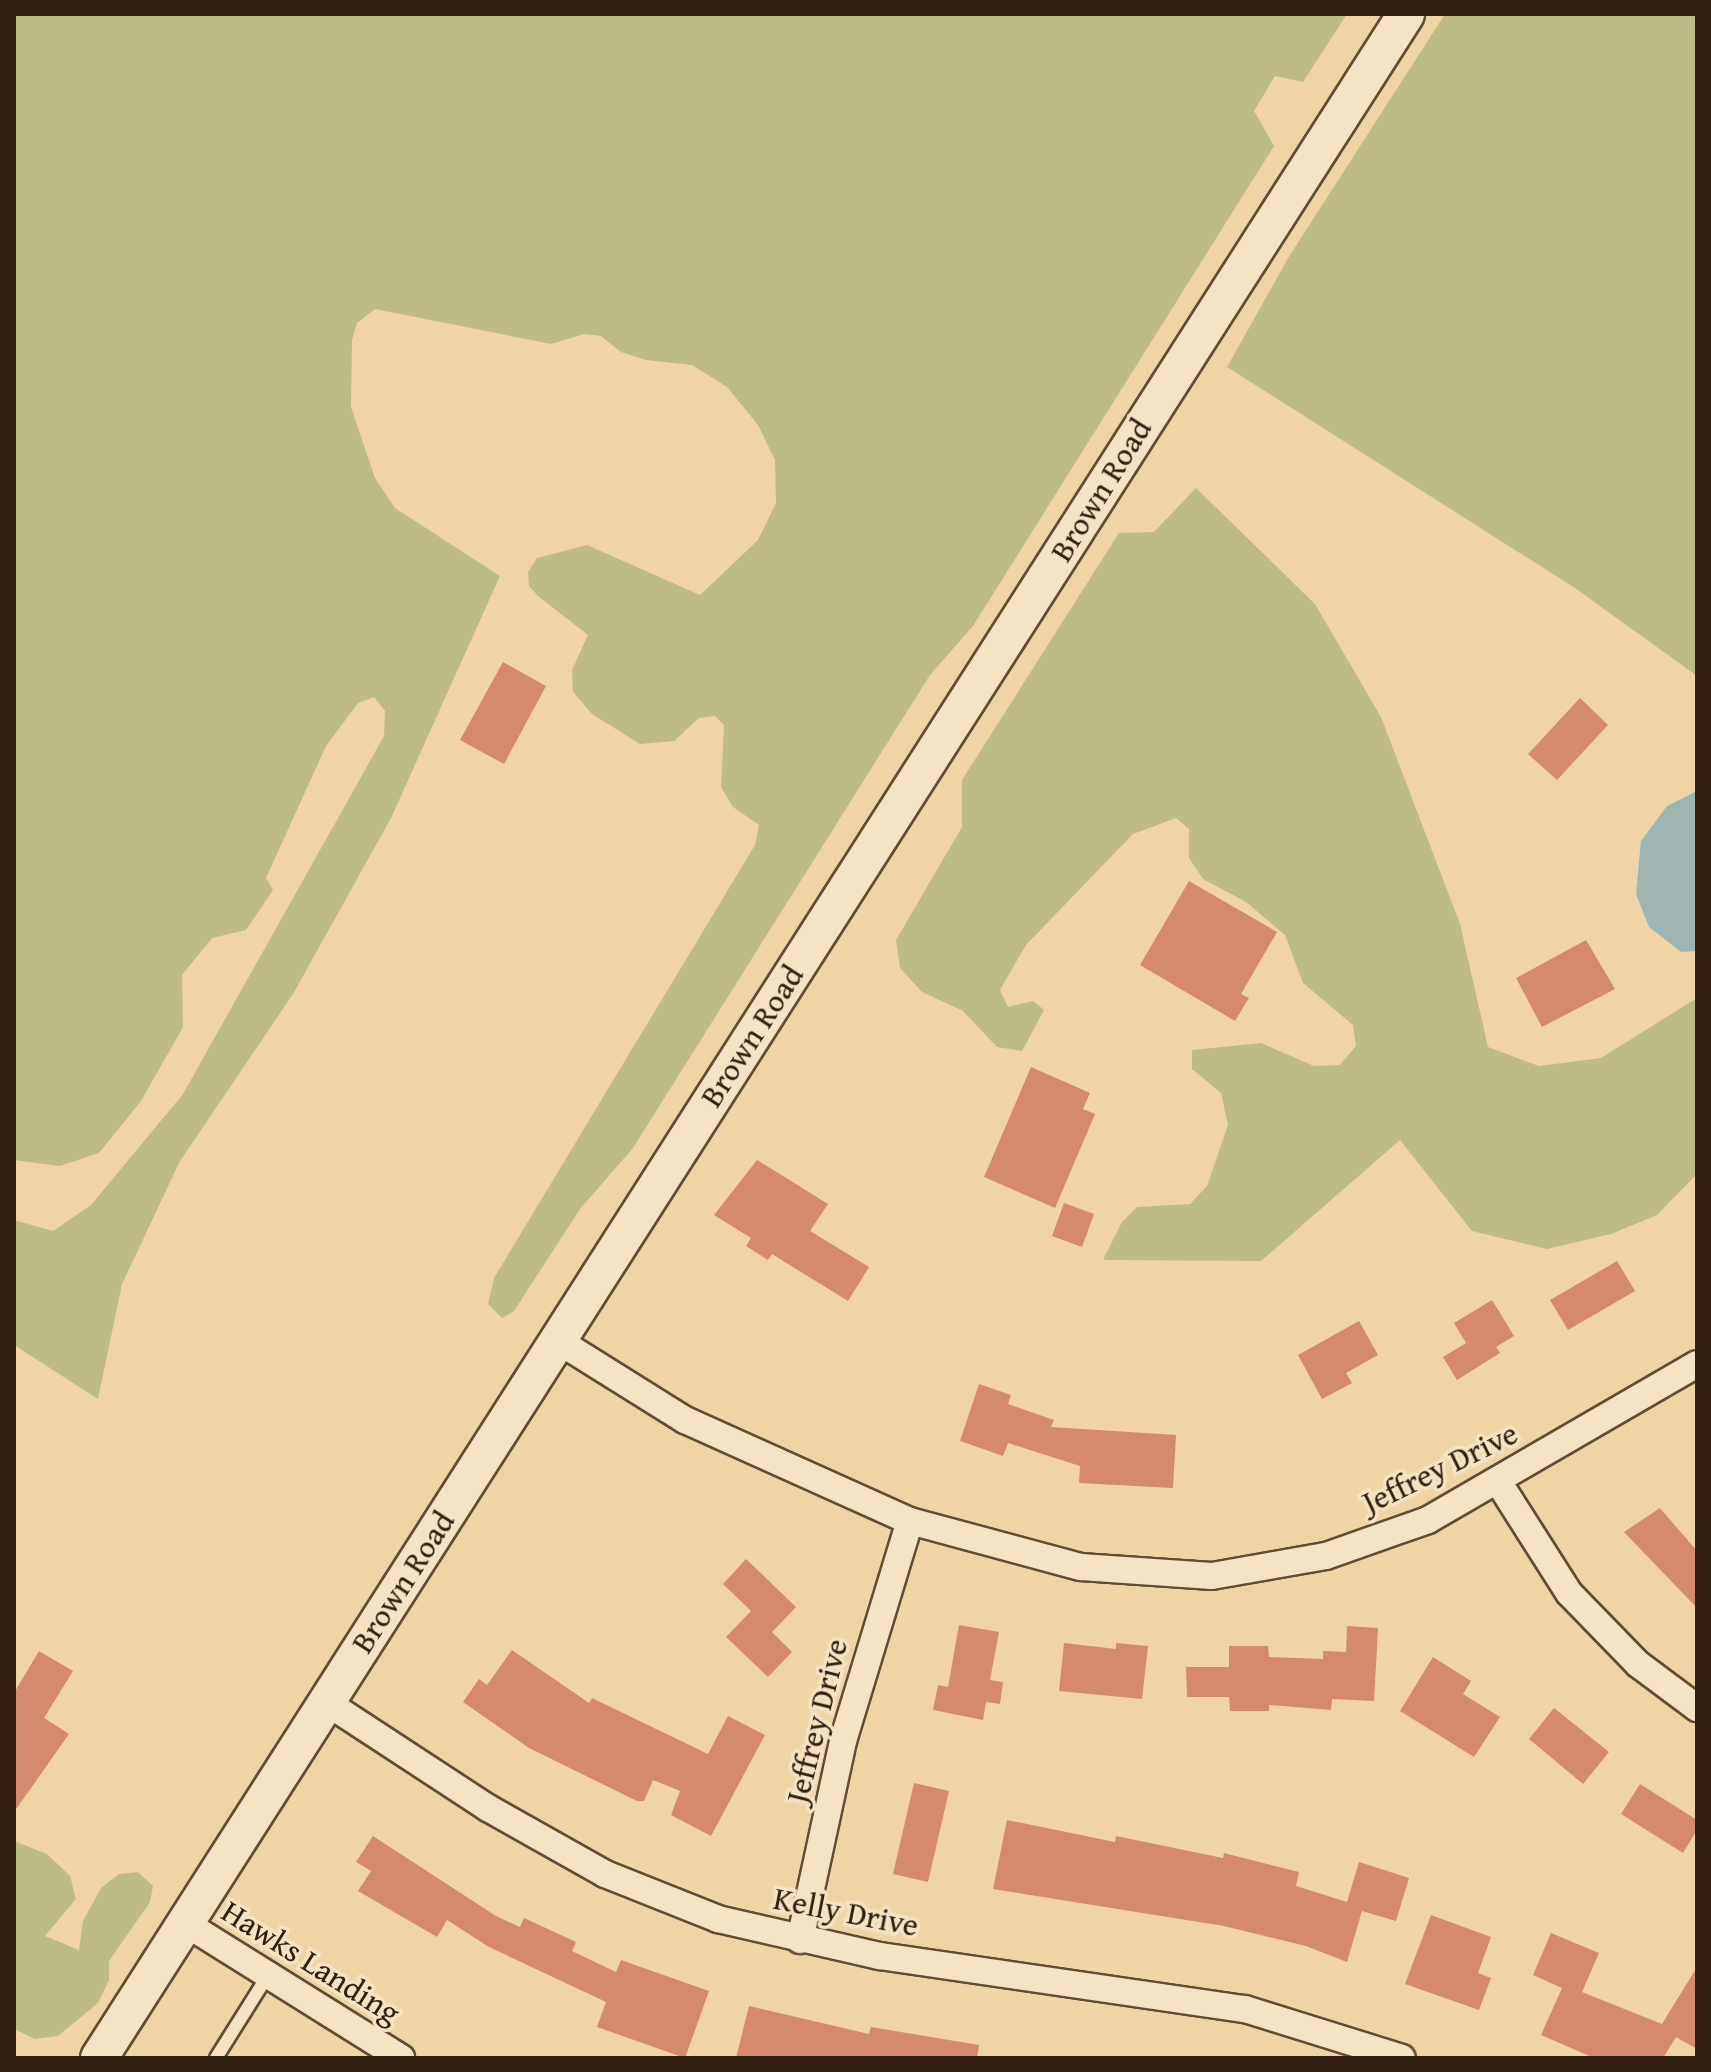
<!DOCTYPE html>
<html>
<head>
<meta charset="utf-8">
<style>
  body { margin:0 }
  #map { position:relative; width:1711px; height:2072px; overflow:hidden; background:#f0d4a5; font-family:"Gentium Book Plus",serif }
  div>[style] { position:absolute }
  .green>* { inset:0; background:#bdbc84 }
  .water>* { inset:0; background:#9eb6b1 }
  .building>* { inset:0; background:#d58a6f }
  .roads { filter:drop-shadow(2px 0 #614c34) drop-shadow(-2px 0 #614c34) drop-shadow(0 2px #614c34) drop-shadow(0 -2px #614c34) }
  .lane>* { height:12px; margin:-6px; padding:0 6px; transform-origin:6px; border-radius:6px; background:#f5e3c4 }
  .street>* { height:26px; margin:-13px; padding:0 13px; transform-origin:13px; border-radius:13px; background:#f5e3c4 }
  .secondary>* { height:36px; margin:-18px; padding:0 18px; transform-origin:18px; border-radius:18px; background:#f5e3c4 }
  span { translate:-50% -50%; white-space:nowrap; text-align:center; line-height:1.15; -webkit-text-stroke:7px #f5e3c4; paint-order:stroke }
  .street-label { font-size:32px; color:#311e0e }
  .frame { position:absolute; inset:0; border:16px solid #311e0e; pointer-events:none }
</style>
</head>
<body>
<div id="map">
  <div class="green">
    <i style="clip-path:polygon(14px 14px,1347px 14px,1303px 82px,1275px 76px,1254px 111px,1274px 146px,973px 626px,930px 675px,633px 1148px,580px 1209px,514px 1311px,502px 1318px,488px 1304px,494px 1278px,755px 845px,759px 825px,733px 807px,721px 787px,724px 725px,715px 716px,699px 718px,674px 741px,640px 744px,592px 714px,573px 692px,572px 670px,588px 635px,538px 596px,529px 586px,528px 572px,537px 558px,587px 545px,700px 595px,758px 540px,776px 503px,775px 460px,758px 425px,727px 387px,692px 365px,646px 360px,621px 352px,601px 336px,584px 334px,551px 344px,375px 309px,357px 323px,352px 340px,351px 407px,375px 478px,395px 508px,500px 576px,391px 818px,293px 994px,180px 1161px,122px 1284px,98px 1399px,14px 1345px,14px 1220px,53px 1231px,91px 1205px,183px 1094px,384px 736px,385px 711px,374px 697px,358px 703px,326px 746px,266px 878px,273px 890px,246px 930px,212px 938px,182px 975px,183px 1027px,141px 1101px,99px 1153px,60px 1166px,14px 1160px)"></i>
    <i style="clip-path:polygon(1445px 14px,1697px 14px,1697px 676px,1575px 588px,1227px 367px,1290px 255px)"></i>
    <i style="clip-path:polygon(1196px 488px,1315px 604px,1381px 717px,1460px 924px,1488px 1047px,1539px 1066px,1601px 1058px,1697px 998px,1697px 1174px,1657px 1215px,1611px 1234px,1547px 1249px,1472px 1231px,1400px 1140px,1261px 1261px,1103px 1260px,1122px 1222px,1137px 1207px,1190px 1204px,1207px 1186px,1228px 1125px,1221px 1093px,1192px 1069px,1192px 1050px,1261px 1043px,1314px 1066px,1340px 1065px,1356px 1046px,1353px 1025px,1303px 983px,1285px 935px,1246px 902px,1203px 879px,1189px 858px,1189px 829px,1176px 818px,1133px 834px,1026px 945px,1000px 990px,1008px 1007px,1033px 1001px,1044px 1010px,1022px 1051px,997px 1047px,963px 1011px,922px 992px,900px 968px,896px 940px,962px 827px,962px 780px,1119px 533px,1154px 532px)"></i>
    <i style="clip-path:polygon(14px 1841px,47px 1854px,70px 1876px,76px 1899px,45px 1936px,79px 1950px,83px 1921px,101px 1888px,119px 1874px,138px 1872px,153px 1886px,150px 1902px,109px 1961px,109px 1980px,98px 2003px,58px 2036px,35px 2039px,14px 2029px)"></i>
  </div>
  <div class="water">
    <i style="clip-path:polygon(1697px 791px,1697px 951px,1681px 952px,1649px 927px,1636px 894px,1641px 841px,1667px 806px)"></i>
  </div>
  <div class="building">
    <i style="clip-path:polygon(503px 662px,546px 686px,504px 764px,460px 740px)"></i>
    <i style="clip-path:polygon(1580px 698px,1608px 725px,1557px 780px,1528px 754px)"></i>
    <i style="clip-path:polygon(1189px 881px,1277px 932px,1241px 994px,1249px 998px,1235px 1021px,1140px 965px)"></i>
    <i style="clip-path:polygon(1586px 940px,1615px 989px,1542px 1027px,1516px 978px)"></i>
    <i style="clip-path:polygon(1031px 1067px,1090px 1093px,1083px 1109px,1095px 1114px,1055px 1208px,984px 1177px)"></i>
    <i style="clip-path:polygon(757px 1160px,828px 1204px,810px 1231px,869px 1267px,848px 1301px,772px 1254px,768px 1260px,746px 1246px,751px 1238px,714px 1215px)"></i>
    <i style="clip-path:polygon(1064px 1203px,1094px 1214px,1082px 1247px,1052px 1236px)"></i>
    <i style="clip-path:polygon(1617px 1261px,1635px 1291px,1568px 1330px,1550px 1300px)"></i>
    <i style="clip-path:polygon(1492px 1300px,1514px 1336px,1496px 1347px,1500px 1353px,1457px 1380px,1443px 1357px,1466px 1343px,1454px 1323px)"></i>
    <i style="clip-path:polygon(1359px 1321px,1378px 1355px,1346px 1373px,1352px 1383px,1322px 1399px,1298px 1355px)"></i>
    <i style="clip-path:polygon(979px 1384px,1011px 1395px,1008px 1404px,1054px 1420px,1051px 1427px,1176px 1435px,1173px 1488px,1079px 1483px,1080px 1466px,1008px 1443px,1003px 1456px,960px 1441px)"></i>
    <i style="clip-path:polygon(1660px 1508px,1697px 1551px,1697px 1608px,1624px 1532px)"></i>
    <i style="clip-path:polygon(746px 1559px,796px 1607px,772px 1632px,792px 1652px,768px 1677px,726px 1637px,751px 1611px,723px 1584px)"></i>
    <i style="clip-path:polygon(959px 1625px,999px 1632px,990px 1680px,1003px 1682px,1000px 1704px,986px 1702px,983px 1720px,933px 1710px,938px 1685px,948px 1687px)"></i>
    <i style="clip-path:polygon(1347px 1626px,1378px 1628px,1374px 1701px,1332px 1699px,1331px 1710px,1269px 1705px,1269px 1711px,1230px 1711px,1229px 1697px,1187px 1697px,1186px 1667px,1229px 1667px,1229px 1646px,1268px 1646px,1269px 1657px,1323px 1659px,1323px 1651px,1346px 1652px)"></i>
    <i style="clip-path:polygon(1064px 1643px,1116px 1649px,1116px 1643px,1148px 1646px,1142px 1699px,1059px 1691px)"></i>
    <i style="clip-path:polygon(512px 1650px,589px 1703px,592px 1698px,708px 1754px,728px 1716px,765px 1735px,711px 1836px,671px 1815px,680px 1791px,653px 1780px,644px 1801px,637px 1801px,529px 1748px,463px 1702px,479px 1679px,487px 1685px)"></i>
    <i style="clip-path:polygon(39px 1651px,73px 1671px,44px 1718px,69px 1734px,14px 1812px,14px 1693px)"></i>
    <i style="clip-path:polygon(1433px 1657px,1471px 1681px,1463px 1694px,1500px 1717px,1474px 1757px,1400px 1711px)"></i>
    <i style="clip-path:polygon(1554px 1708px,1609px 1752px,1583px 1784px,1529px 1739px)"></i>
    <i style="clip-path:polygon(914px 1783px,949px 1791px,928px 1882px,893px 1874px)"></i>
    <i style="clip-path:polygon(1640px 1784px,1697px 1820px,1697px 1830px,1683px 1853px,1621px 1814px)"></i>
    <i style="clip-path:polygon(1007px 1820px,1115px 1842px,1116px 1836px,1223px 1858px,1224px 1853px,1299px 1872px,1296px 1886px,1347px 1902px,1359px 1862px,1409px 1878px,1396px 1921px,1362px 1911px,1347px 1962px,1306px 1946px,1224px 1926px,993px 1889px)"></i>
    <i style="clip-path:polygon(373px 1836px,496px 1916px,520px 1927px,524px 1918px,576px 1942px,572px 1951px,616px 1972px,621px 1960px,709px 1991px,685px 2058px,597px 2027px,606px 2002px,489px 1947px,447px 1920px,437px 1937px,358px 1891px,371px 1871px,356px 1862px)"></i>
    <i style="clip-path:polygon(1431px 1915px,1491px 1937px,1478px 1973px,1491px 1978px,1479px 2010px,1405px 1984px)"></i>
    <i style="clip-path:polygon(1551px 1933px,1599px 1953px,1582px 1992px,1662px 2024px,1697px 1967px,1697px 2049px,1676px 2037px,1663px 2058px,1594px 2058px,1541px 2035px,1562px 1988px,1533px 1975px)"></i>
    <i style="clip-path:polygon(749px 2006px,869px 2034px,871px 2027px,979px 2045px,977px 2058px,736px 2058px)"></i>
  </div>
  <div class="roads">
    <div class="lane">
      <i style="left:216px;top:2058px;width:98px;rotate:-57.9deg"></i>
    </div>
    <div class="street">
      <i style="left:557px;top:1340px;width:151px;rotate:32deg"></i>
      <i style="left:685px;top:1420px;width:247px;rotate:24.2deg"></i>
      <i style="left:910px;top:1521px;width:177px;rotate:15.1deg"></i>
      <i style="left:1081px;top:1567px;width:131px;rotate:3.9deg"></i>
      <i style="left:1212px;top:1576px;width:116px;rotate:-10deg"></i>
      <i style="left:1326px;top:1556px;width:108px;rotate:-19.4deg"></i>
      <i style="left:1428px;top:1520px;width:311px;rotate:-30.1deg"></i>
      <i style="left:1499px;top:1483px;width:130px;rotate:57.5deg"></i>
      <i style="left:1569px;top:1593px;width:99px;rotate:45.8deg"></i>
      <i style="left:1638px;top:1664px;width:74px;rotate:36.7deg"></i>
      <i style="left:326px;top:1702px;width:194px;rotate:33.2deg"></i>
      <i style="left:488px;top:1808px;width:134px;rotate:29.4deg"></i>
      <i style="left:605px;top:1874px;width:122px;rotate:21.7deg"></i>
      <i style="left:718px;top:1919px;width:166px;rotate:12.9deg"></i>
      <i style="left:880px;top:1956px;width:369px;rotate:8.3deg"></i>
      <i style="left:1245px;top:2009px;width:164px;rotate:17.3deg"></i>
      <i style="left:185px;top:1923px;width:255px;rotate:32deg"></i>
      <i style="left:800px;top:1940px;width:204px;rotate:-77.8deg"></i>
      <i style="left:843px;top:1741px;width:230px;rotate:-73.1deg"></i>
    </div>
    <div class="secondary">
      <i style="left:99px;top:2058px;width:2426px;rotate:-57.4deg"></i>
    </div>
  </div>
  <div class="street-label">
    <span style="left:1101px;top:490px;rotate:-58deg">Brown Road</span>
    <span style="left:752px;top:1036px;rotate:-57deg">Brown Road</span>
    <span style="left:1440px;top:1468px;rotate:-26deg">Jeffrey Drive</span>
    <span style="left:403px;top:1582px;rotate:-57deg">Brown Road</span>
    <span style="left:817px;top:1721px;rotate:-76deg">Jeffrey Drive</span>
    <span style="left:846px;top:1912px;rotate:11deg">Kelly Drive</span>
    <span style="left:311px;top:1962px;rotate:32deg">Hawks Landing</span>
  </div>
  <div class="frame"></div>
</div>
</body>
</html>
